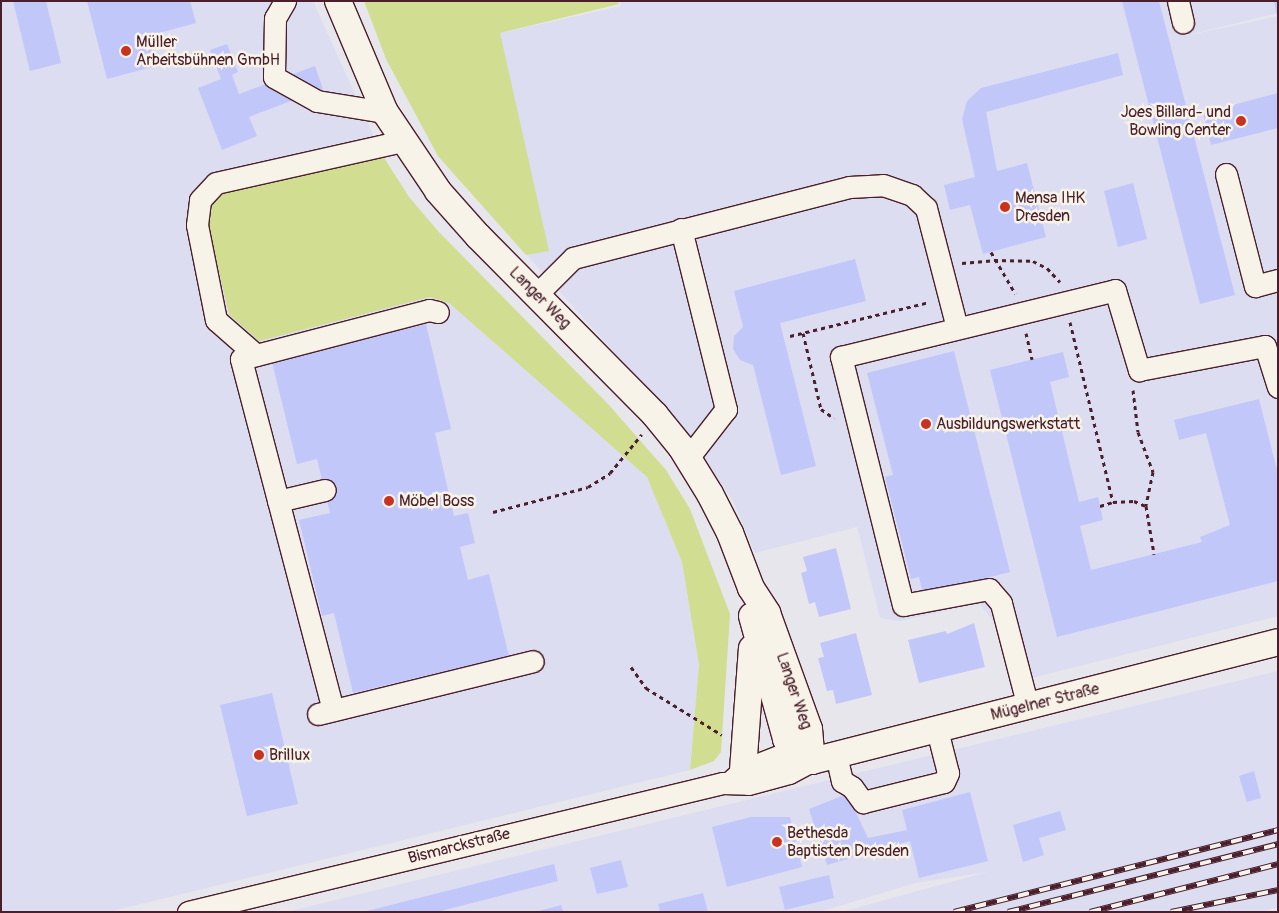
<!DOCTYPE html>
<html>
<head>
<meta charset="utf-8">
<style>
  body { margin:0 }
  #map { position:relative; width:1279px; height:913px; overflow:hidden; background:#e7e6ed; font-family:Pangolin,sans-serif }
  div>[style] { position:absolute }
  .built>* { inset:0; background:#dcddf1 }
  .green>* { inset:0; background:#d1dd90 }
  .building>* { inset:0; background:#c2c7f9 }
  .path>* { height:3px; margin-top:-1.5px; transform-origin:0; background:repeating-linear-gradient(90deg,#4a1f2b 0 4px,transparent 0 8px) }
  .roads { filter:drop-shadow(1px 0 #4a1f2b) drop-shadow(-1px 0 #4a1f2b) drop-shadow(0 1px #4a1f2b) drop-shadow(0 -1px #4a1f2b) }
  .minor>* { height:21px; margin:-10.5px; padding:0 10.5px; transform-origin:10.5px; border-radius:10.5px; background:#f7f3e8 }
  .major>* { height:26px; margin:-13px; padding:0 13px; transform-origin:13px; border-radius:13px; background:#f7f3e8 }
  .rail>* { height:5.5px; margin-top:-2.75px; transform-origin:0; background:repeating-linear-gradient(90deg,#f7f3e8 0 11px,#4a1f2b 0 22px); box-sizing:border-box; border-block:1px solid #4a1f2b }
  .dots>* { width:14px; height:14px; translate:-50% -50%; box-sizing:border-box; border:2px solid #f7f3e8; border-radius:50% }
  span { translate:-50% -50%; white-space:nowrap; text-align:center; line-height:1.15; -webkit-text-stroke:5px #f7f3e8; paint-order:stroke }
  .poi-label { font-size:16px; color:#4a1f2b }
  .left { translate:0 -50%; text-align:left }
  .right { translate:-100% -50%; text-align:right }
  .street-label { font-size:16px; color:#4a1f2b }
  .frame { position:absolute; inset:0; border:2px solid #4a1f2b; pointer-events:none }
</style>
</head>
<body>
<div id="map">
  <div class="built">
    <i style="clip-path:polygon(1px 1px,313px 1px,449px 303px,647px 477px,682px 562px,699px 666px,690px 770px,108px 912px,1px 912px)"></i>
    <i style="clip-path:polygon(620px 1px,1278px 1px,1278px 13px,1172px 39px,1278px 16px,1278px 616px,1012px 683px,993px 621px,979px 603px,900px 621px,880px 618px,857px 527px,755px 553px,733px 501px,688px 435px,438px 156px,386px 59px,621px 6px)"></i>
    <i style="clip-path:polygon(1278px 671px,1278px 908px,1258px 912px,841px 912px,987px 872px,916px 883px,819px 912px,286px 912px)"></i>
  </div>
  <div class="green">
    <i style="clip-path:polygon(364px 1px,618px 1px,619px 4px,500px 33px,549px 251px,526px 255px,438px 156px,386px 59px)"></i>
    <i style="clip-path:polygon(381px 153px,409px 197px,438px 231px,608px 404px,666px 470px,690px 509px,730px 614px,721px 752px,714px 761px,690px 770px,699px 665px,682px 562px,647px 477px,449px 303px,430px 297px,259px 341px,229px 314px,207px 221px,209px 205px,219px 194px)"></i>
  </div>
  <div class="building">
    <i style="clip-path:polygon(13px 1px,46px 1px,61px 63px,30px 71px)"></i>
    <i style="clip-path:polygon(87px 1px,190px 1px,196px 23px,148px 36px,156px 66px,107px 79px)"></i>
    <i style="clip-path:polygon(1122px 1px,1159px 1px,1235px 295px,1200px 304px)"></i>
    <i style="clip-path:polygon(1274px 1px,1278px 1px,1278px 15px,1277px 16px)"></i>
    <i style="clip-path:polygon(227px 44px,238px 72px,232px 75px,239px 94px,315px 66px,323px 89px,249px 117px,257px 136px,222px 150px,198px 88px,221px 79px,210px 50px)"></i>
    <i style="clip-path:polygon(1118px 53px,1123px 75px,986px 112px,997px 171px,1027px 163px,1046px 237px,983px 254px,970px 205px,950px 210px,944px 185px,975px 177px,962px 119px,967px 101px,981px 88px)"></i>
    <i style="clip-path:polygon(1278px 93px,1278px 128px,1211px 145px,1203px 113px)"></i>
    <i style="clip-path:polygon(1133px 183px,1147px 239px,1118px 247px,1104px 191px)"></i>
    <i style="clip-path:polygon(855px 259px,866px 301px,780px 323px,816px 466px,781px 475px,753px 365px,740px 360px,733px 349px,734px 336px,743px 327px,734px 291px)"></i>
    <i style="clip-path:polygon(426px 324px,451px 429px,435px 433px,454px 516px,468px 513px,475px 543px,460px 547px,468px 580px,489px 574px,509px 656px,353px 693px,334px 613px,322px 616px,299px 520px,330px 513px,317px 459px,297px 464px,272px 362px)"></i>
    <i style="clip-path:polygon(954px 351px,1010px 572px,923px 594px,919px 577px,911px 579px,885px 477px,893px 475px,867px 373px)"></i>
    <i style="clip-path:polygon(1063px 352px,1069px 377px,1050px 382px,1079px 502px,1098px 497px,1103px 520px,1080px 526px,1091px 570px,1202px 542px,1200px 537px,1230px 525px,1206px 433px,1179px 440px,1174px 420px,1259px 399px,1278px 474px,1278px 581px,1057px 637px,990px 370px)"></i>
    <i style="clip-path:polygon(836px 548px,851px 609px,819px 617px,815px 602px,809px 604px,801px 573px,807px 571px,803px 557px)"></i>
    <i style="clip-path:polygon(974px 623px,985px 667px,919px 683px,908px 640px,946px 631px,947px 634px)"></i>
    <i style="clip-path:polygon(856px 633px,872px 695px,836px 704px,833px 690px,827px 691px,818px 658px,824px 657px,820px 643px)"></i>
    <i style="clip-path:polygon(272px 693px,298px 804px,247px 816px,220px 705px)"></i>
    <i style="clip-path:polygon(1254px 771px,1261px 798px,1247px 802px,1239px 776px)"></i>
    <i style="clip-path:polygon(970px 792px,988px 861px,919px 878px,910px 841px,827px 865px,809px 809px,847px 794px,868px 838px,907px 830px,902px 810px)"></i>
    <i style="clip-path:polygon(1060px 811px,1066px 830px,1039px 838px,1044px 855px,1023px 862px,1013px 825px)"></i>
    <i style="clip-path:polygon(751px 817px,790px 817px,802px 867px,727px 887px,712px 827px)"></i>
    <i style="clip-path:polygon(621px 860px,628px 887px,597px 894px,590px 868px)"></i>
    <i style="clip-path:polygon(554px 864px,558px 881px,437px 912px,363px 912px)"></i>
    <i style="clip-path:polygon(829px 875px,834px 898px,785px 910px,779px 887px)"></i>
    <i style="clip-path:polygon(703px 893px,708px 912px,660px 912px,658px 904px)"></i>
    <i style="clip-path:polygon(561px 905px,563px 912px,539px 912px,539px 911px)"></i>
  </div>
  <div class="path">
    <i style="left:991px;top:252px;width:48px;rotate:59.7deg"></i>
    <i style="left:962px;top:263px;width:32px;rotate:-5deg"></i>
    <i style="left:994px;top:260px;width:39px;rotate:1deg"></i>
    <i style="left:1033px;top:261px;width:16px;rotate:27deg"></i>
    <i style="left:1047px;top:268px;width:19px;rotate:47deg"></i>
    <i style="left:1070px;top:322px;width:185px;rotate:76.6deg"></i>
    <i style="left:1113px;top:502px;width:21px;rotate:-3deg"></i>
    <i style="left:1134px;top:501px;width:13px;rotate:23deg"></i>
    <i style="left:1146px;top:506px;width:49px;rotate:80.5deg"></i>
    <i style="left:803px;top:333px;width:78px;rotate:76.7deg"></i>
    <i style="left:821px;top:409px;width:16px;rotate:35deg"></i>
    <i style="left:1026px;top:333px;width:27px;rotate:77deg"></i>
    <i style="left:790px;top:336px;width:143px;rotate:-13.7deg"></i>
    <i style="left:1133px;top:390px;width:42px;rotate:83.2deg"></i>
    <i style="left:1138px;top:432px;width:43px;rotate:69.4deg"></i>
    <i style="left:1153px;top:472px;width:35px;rotate:102deg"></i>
    <i style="left:1100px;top:506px;width:14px;rotate:-17deg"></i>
    <i style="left:493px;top:512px;width:98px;rotate:-14.7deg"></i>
    <i style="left:588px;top:487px;width:26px;rotate:-32deg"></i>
    <i style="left:610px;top:473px;width:50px;rotate:-50.6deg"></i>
    <i style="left:631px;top:667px;width:26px;rotate:54deg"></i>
    <i style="left:646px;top:688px;width:89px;rotate:31.7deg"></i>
  </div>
  <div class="roads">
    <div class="minor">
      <i style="left:285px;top:1px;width:20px;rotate:120deg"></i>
      <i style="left:275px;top:18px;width:59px;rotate:91deg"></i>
      <i style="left:274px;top:77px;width:49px;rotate:29.2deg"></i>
      <i style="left:317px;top:101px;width:69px;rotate:9.2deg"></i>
      <i style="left:1178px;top:1px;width:22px;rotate:77deg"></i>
      <i style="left:1226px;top:174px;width:116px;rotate:75.5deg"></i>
      <i style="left:1255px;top:286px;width:24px;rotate:-15deg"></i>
      <i style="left:681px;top:229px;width:186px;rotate:76deg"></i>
      <i style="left:726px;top:409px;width:62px;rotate:127.8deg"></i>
      <i style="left:536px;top:295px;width:52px;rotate:-45deg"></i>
      <i style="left:573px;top:258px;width:285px;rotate:-14.4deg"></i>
      <i style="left:849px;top:187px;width:34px;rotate:-3deg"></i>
      <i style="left:883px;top:185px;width:31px;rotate:19deg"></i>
      <i style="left:912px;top:195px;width:19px;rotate:43deg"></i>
      <i style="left:926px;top:208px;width:124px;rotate:75.5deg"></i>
      <i style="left:256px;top:355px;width:53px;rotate:-138.8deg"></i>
      <i style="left:216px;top:320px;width:97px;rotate:-101.3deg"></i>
      <i style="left:197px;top:225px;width:25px;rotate:-83deg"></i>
      <i style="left:200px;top:200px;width:23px;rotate:-47deg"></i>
      <i style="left:216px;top:183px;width:191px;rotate:-12.7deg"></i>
      <i style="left:278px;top:501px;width:48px;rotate:-13.2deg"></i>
      <i style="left:1028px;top:707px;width:107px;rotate:-104.6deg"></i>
      <i style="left:1001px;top:603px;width:18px;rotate:-131deg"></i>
      <i style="left:989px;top:589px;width:87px;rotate:169.5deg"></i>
      <i style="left:903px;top:605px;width:256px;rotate:-104deg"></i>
      <i style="left:841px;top:357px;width:282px;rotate:-13.7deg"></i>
      <i style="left:1115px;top:290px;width:84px;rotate:73.3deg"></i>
      <i style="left:1139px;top:370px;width:128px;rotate:-10.8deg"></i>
      <i style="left:1265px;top:346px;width:43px;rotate:72.4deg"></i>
      <i style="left:333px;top:710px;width:363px;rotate:-104.7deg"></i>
      <i style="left:241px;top:359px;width:194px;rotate:-14.6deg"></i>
      <i style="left:429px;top:310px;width:9px;rotate:13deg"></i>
      <i style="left:318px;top:714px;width:221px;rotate:-13.8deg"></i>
      <i style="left:836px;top:755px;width:27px;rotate:77deg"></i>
      <i style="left:842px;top:781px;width:12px;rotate:31deg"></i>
      <i style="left:852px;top:787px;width:19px;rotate:54deg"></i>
      <i style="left:863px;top:802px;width:83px;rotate:-13.9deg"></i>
      <i style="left:944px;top:782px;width:10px;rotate:-66deg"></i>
      <i style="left:948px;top:773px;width:44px;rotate:-104.3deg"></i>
      <i style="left:732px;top:780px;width:15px;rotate:-42deg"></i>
      <i style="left:743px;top:770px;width:41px;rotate:-21.5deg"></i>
      <i style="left:781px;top:755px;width:32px;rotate:11deg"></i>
      <i style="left:188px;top:912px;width:550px;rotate:-13.56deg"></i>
      <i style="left:723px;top:783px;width:25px;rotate:2deg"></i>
      <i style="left:748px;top:784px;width:42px;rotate:-15deg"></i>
      <i style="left:789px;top:773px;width:26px;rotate:-28deg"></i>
    </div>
    <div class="major">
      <i style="left:338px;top:1px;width:121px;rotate:67.1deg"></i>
      <i style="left:385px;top:112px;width:95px;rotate:56.1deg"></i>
      <i style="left:438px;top:191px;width:60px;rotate:48.4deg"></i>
      <i style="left:478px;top:236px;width:252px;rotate:45.3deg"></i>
      <i style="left:655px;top:415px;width:41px;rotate:50.9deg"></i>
      <i style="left:681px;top:447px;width:55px;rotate:58.3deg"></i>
      <i style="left:710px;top:494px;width:44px;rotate:62.9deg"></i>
      <i style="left:730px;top:533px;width:59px;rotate:69.1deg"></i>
      <i style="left:751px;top:588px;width:30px;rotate:57deg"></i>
      <i style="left:767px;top:613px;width:123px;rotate:70.1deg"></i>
      <i style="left:809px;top:729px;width:32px;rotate:85deg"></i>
      <i style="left:752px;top:616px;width:128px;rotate:74.5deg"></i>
      <i style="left:786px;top:739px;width:34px;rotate:40deg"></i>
      <i style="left:812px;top:761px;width:481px;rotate:-14.3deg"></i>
      <i style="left:743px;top:770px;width:122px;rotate:-85.8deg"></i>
    </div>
  </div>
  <div class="rail">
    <i style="left:954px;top:912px;width:334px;rotate:-14.2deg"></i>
    <i style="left:1008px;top:912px;width:278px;rotate:-14.1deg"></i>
    <i style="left:1090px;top:912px;width:194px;rotate:-14.3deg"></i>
    <i style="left:1171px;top:912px;width:109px;rotate:-11.6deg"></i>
  </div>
  <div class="dots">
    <i style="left:126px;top:51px;background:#c8321e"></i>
    <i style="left:1241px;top:121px;background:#c8321e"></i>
    <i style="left:1005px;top:207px;background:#c8321e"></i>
    <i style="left:926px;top:424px;background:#c8321e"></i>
    <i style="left:389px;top:501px;background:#c8321e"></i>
    <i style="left:259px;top:755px;background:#c8321e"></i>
    <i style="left:777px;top:842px;background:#c8321e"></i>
  </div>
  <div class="poi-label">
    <span class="left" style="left:136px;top:51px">Müller<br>Arbeitsbühnen GmbH</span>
    <span class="right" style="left:1231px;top:121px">Joes Billard- und<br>Bowling Center</span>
    <span class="left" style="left:1015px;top:207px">Mensa IHK<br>Dresden</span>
    <span class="left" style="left:936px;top:424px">Ausbildungswerkstatt</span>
    <span class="left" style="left:399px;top:501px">Möbel Boss</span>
    <span class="left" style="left:269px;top:755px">Brillux</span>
    <span class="left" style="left:787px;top:842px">Bethesda<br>Baptisten Dresden</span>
  </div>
  <div class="street-label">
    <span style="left:540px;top:298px;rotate:45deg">Langer Weg</span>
    <span style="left:794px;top:691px;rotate:71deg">Langer Weg</span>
    <span style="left:1045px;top:702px;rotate:-14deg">Mügelner Straße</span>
    <span style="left:459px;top:846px;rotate:-14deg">Bismarckstraße</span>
  </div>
  <div class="frame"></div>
</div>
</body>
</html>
